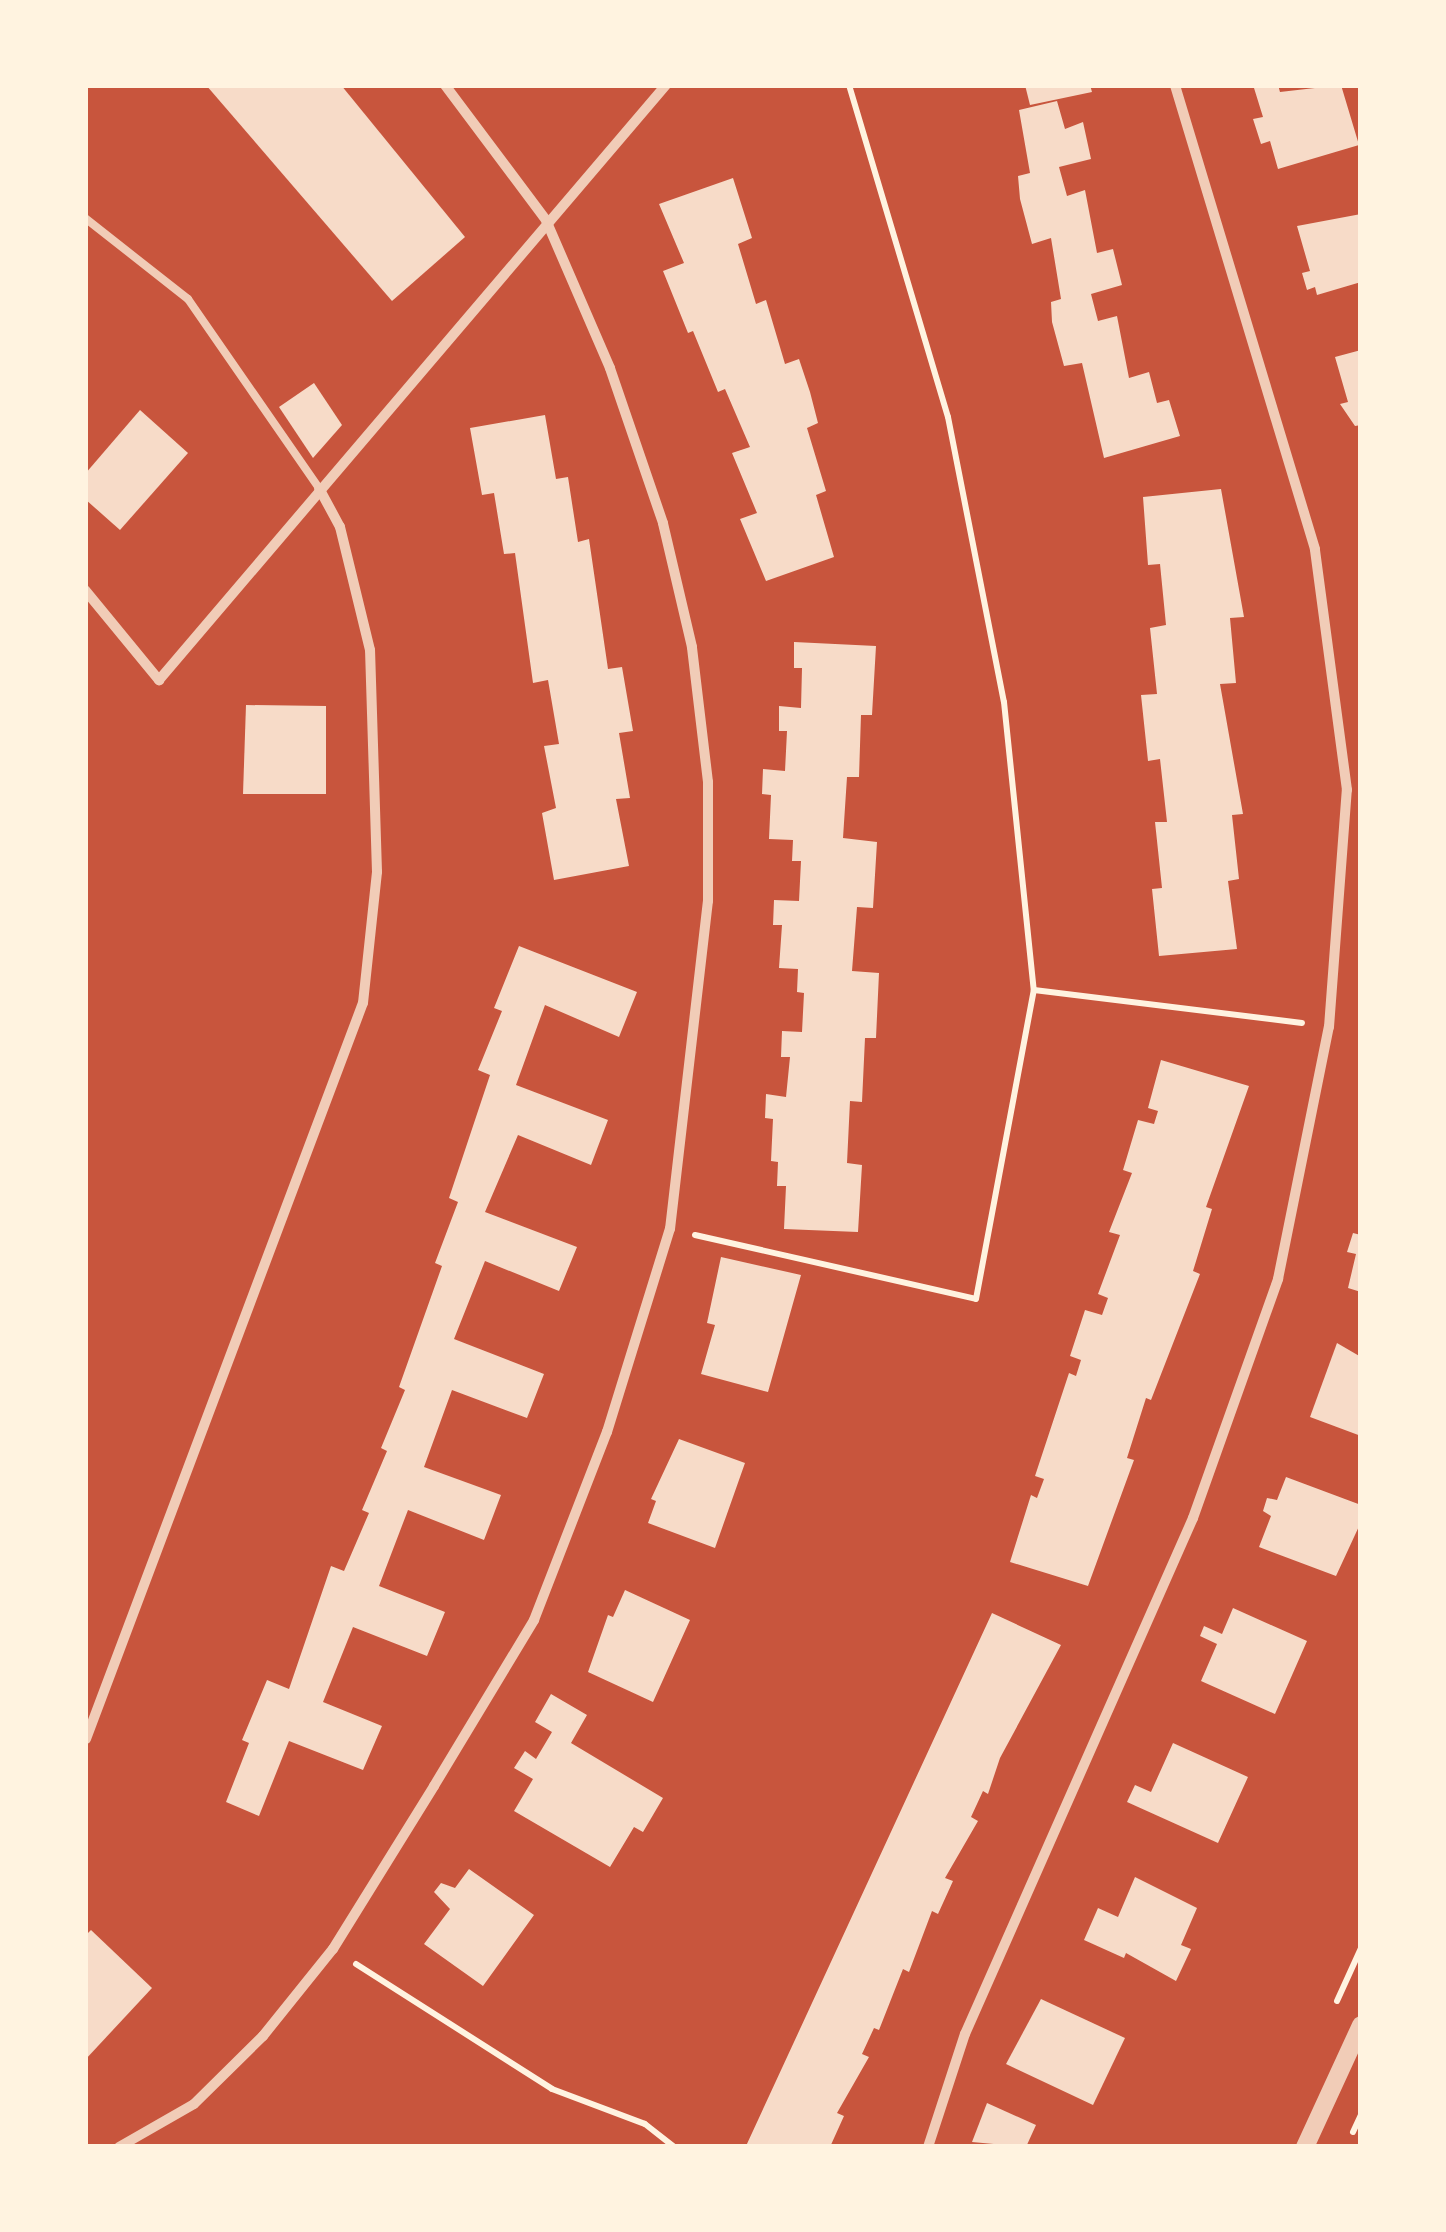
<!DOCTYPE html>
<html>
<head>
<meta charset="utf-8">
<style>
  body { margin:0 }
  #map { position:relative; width:1446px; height:2232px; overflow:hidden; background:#c8553d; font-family:Montserrat,sans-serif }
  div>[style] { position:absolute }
  .building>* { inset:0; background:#f7dbc8 }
  .path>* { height:6px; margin:-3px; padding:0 3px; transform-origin:3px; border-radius:3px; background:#fff3e0 }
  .service>* { height:8px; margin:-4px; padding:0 4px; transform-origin:4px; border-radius:4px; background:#f1ccb7 }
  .minor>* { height:10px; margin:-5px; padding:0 5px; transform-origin:5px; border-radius:5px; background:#f1ccb7 }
  .tertiary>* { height:18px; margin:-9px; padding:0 9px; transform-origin:9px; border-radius:9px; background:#f1ccb7 }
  span { translate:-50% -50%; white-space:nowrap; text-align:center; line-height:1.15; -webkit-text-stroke:8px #fff3e0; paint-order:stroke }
  .frame { position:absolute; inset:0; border:88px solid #fff3e0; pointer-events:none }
</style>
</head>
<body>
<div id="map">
  <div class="building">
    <i style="clip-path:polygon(206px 85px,341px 85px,465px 237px,392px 301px)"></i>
    <i style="clip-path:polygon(1025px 85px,1090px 85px,1092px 92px,1030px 105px)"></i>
    <i style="clip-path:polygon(1278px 85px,1280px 92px,1341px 85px,1359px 145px,1278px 169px,1270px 141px,1261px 144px,1253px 119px,1263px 117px,1254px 88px)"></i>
    <i style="clip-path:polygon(1057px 101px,1065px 129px,1083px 122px,1091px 159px,1059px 167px,1067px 196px,1085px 190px,1097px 253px,1113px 249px,1122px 285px,1091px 294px,1098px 321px,1117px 316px,1129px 378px,1149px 372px,1157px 403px,1169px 400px,1180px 436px,1104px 458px,1082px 363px,1064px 366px,1052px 322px,1051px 302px,1061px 299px,1051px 238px,1032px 244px,1020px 199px,1018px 176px,1030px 173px,1019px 110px)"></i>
    <i style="clip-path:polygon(733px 178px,752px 238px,738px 244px,756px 304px,766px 300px,785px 364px,799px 359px,810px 392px,818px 423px,807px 428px,826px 491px,816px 495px,834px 557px,766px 581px,740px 519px,757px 513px,732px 453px,750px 447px,725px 389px,718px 392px,693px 331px,688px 333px,663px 271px,684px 263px,659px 204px)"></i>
    <i style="clip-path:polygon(1361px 214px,1361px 282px,1317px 295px,1315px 287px,1307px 290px,1302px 273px,1310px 271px,1297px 226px)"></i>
    <i style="clip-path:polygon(1361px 350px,1361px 425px,1355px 426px,1340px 404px,1348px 402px,1335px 357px)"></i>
    <i style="clip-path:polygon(314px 383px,342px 425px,313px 458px,279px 407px)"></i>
    <i style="clip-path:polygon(140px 410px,188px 453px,120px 530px,85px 499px,85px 474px)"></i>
    <i style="clip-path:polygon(545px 415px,556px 479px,568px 477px,578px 542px,589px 539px,608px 669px,622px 667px,633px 731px,619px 733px,630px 798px,616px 799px,629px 866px,554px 880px,542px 813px,556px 808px,544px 746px,559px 744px,548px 680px,533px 683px,515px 553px,504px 554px,494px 493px,482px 495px,470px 428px)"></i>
    <i style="clip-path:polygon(1221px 489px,1244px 617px,1230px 618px,1236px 683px,1220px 684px,1243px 814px,1232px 815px,1239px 879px,1228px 881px,1237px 949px,1159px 956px,1152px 889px,1162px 888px,1155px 822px,1167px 822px,1160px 759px,1148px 761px,1141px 695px,1157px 694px,1150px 628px,1166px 625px,1160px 564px,1148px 565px,1143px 497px)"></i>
    <i style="clip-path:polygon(794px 642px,876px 646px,872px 715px,861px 715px,859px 777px,847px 777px,843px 838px,877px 842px,873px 908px,857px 907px,852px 971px,879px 973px,876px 1038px,865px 1038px,862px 1102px,850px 1101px,847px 1163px,862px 1165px,858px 1232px,784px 1229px,786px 1186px,777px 1186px,778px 1162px,771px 1161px,773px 1119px,765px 1118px,766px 1094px,786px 1097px,790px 1057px,781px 1057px,782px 1031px,802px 1032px,804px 993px,797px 992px,798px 969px,779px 968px,782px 925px,773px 925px,774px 900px,799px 901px,801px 861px,792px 861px,793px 840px,769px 839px,771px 795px,762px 794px,763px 769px,785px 771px,787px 731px,779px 731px,779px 706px,801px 708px,802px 668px,794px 668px)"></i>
    <i style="clip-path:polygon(246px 705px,326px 706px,326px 794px,243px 794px)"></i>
    <i style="clip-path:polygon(519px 946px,637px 992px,619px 1037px,545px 1005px,516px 1085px,608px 1120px,591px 1165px,518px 1135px,485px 1212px,577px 1247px,559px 1291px,485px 1261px,454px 1339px,544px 1374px,527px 1418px,452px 1390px,424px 1467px,501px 1495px,484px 1540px,408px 1510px,379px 1586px,445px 1612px,427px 1656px,353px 1627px,323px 1702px,382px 1726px,363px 1770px,289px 1741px,259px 1816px,226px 1802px,249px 1743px,242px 1740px,267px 1680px,289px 1689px,331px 1566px,344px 1571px,369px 1513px,362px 1510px,387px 1451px,381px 1448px,405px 1390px,399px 1387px,442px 1266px,435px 1263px,458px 1202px,449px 1198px,490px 1075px,478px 1070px,502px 1011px,494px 1008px)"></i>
    <i style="clip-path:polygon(1161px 1060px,1249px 1086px,1206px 1207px,1212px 1209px,1193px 1271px,1200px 1274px,1151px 1400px,1146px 1398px,1127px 1458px,1134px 1460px,1088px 1586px,1010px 1562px,1031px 1495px,1037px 1498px,1044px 1479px,1035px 1476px,1069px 1373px,1076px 1376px,1081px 1360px,1070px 1356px,1085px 1310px,1102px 1315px,1108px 1298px,1098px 1294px,1120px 1235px,1109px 1232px,1132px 1173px,1123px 1170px,1138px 1120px,1154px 1124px,1158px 1111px,1148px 1108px)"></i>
    <i style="clip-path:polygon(1353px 1233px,1361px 1235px,1361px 1292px,1348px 1288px,1356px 1254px,1347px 1252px)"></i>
    <i style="clip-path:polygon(721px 1257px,801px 1275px,768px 1392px,701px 1374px,715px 1325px,707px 1323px)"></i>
    <i style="clip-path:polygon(1337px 1343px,1361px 1357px,1361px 1436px,1310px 1417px)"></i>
    <i style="clip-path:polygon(679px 1439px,745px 1463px,715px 1548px,648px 1523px,656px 1501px,651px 1499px)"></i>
    <i style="clip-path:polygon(1286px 1477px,1361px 1505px,1361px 1522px,1336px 1576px,1259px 1547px,1271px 1516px,1263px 1511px,1267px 1498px,1277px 1500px)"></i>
    <i style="clip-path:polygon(625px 1590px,690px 1620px,653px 1702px,588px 1672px,608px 1615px,613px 1617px)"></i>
    <i style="clip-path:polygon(1233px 1608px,1307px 1641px,1275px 1714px,1201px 1681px,1217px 1644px,1200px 1636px,1204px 1626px,1222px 1634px)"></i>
    <i style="clip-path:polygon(992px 1613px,1061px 1645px,1000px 1758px,988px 1794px,983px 1791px,971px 1817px,978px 1821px,945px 1878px,953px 1881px,938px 1914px,932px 1911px,909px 1972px,903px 1969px,879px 2030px,874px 2028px,862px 2054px,869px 2057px,837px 2113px,844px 2116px,830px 2147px,746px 2146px)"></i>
    <i style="clip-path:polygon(551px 1694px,587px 1715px,571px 1743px,663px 1798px,643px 1832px,634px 1827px,610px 1867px,514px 1811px,533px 1779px,514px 1768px,525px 1751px,536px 1759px,552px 1732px,535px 1722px)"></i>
    <i style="clip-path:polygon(1173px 1743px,1248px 1777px,1218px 1843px,1127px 1802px,1135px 1785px,1151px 1792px)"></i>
    <i style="clip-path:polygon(469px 1869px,534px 1915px,483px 1986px,424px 1944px,450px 1909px,434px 1892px,441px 1883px,455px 1888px)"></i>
    <i style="clip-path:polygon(1135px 1877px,1197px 1908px,1181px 1945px,1191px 1949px,1176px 1981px,1126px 1953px,1124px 1958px,1084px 1940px,1098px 1908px,1118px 1917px)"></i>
    <i style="clip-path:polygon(91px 1930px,152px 1988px,85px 2060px,85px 1936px)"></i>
    <i style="clip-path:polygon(1041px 1999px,1125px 2038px,1093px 2105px,1006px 2064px)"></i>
    <i style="clip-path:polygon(987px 2103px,1036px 2125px,1026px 2147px,972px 2142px)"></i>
  </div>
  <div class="path">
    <i style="left:849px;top:85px;width:346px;rotate:73.4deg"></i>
    <i style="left:948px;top:417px;width:290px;rotate:78.9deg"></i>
    <i style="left:1004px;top:702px;width:290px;rotate:84.1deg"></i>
    <i style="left:695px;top:1235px;width:288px;rotate:12.8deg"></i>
    <i style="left:976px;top:1299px;width:314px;rotate:-79.4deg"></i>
    <i style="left:1034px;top:990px;width:270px;rotate:7deg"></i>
    <i style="left:356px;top:1964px;width:232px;rotate:32.5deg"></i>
    <i style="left:552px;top:2089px;width:99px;rotate:20.6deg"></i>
    <i style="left:645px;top:2124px;width:37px;rotate:38deg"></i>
    <i style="left:1337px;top:2001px;width:58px;rotate:-65.6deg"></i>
    <i style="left:1353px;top:2132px;width:19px;rotate:-65deg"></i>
  </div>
  <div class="service">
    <i style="left:85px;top:218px;width:131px;rotate:38.2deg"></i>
    <i style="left:188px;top:299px;width:230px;rotate:55.3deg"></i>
  </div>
  <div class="minor">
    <i style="left:85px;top:590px;width:117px;rotate:50.6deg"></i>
    <i style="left:159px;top:680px;width:782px;rotate:-49.57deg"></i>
    <i style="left:86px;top:1739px;width:786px;rotate:-69.38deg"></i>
    <i style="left:363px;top:1003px;width:132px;rotate:-83.9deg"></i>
    <i style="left:377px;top:872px;width:222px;rotate:-91.8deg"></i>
    <i style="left:370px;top:650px;width:127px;rotate:-103.7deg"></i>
    <i style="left:340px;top:527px;width:44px;rotate:-118.3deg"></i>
    <i style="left:119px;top:2147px;width:86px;rotate:-29.8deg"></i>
    <i style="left:194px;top:2104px;width:97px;rotate:-44.6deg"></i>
    <i style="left:263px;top:2036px;width:112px;rotate:-51.2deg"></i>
    <i style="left:333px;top:1949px;width:192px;rotate:-58.2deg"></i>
    <i style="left:434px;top:1786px;width:194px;rotate:-58.9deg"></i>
    <i style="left:534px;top:1620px;width:202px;rotate:-68.8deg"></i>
    <i style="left:607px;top:1432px;width:213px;rotate:-72.8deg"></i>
    <i style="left:670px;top:1229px;width:330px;rotate:-83.4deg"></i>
    <i style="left:708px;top:901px;width:119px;rotate:-90deg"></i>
    <i style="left:708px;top:782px;width:136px;rotate:-96.8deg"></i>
    <i style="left:692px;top:647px;width:127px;rotate:-103.2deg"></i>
    <i style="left:663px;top:523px;width:164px;rotate:-108.9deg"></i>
    <i style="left:610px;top:368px;width:161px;rotate:-113.4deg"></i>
    <i style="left:546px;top:220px;width:169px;rotate:-126.8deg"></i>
    <i style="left:928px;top:2147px;width:119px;rotate:-71.9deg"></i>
    <i style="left:965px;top:2034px;width:564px;rotate:-66.16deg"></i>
    <i style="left:1193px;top:1518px;width:254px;rotate:-70.4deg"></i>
    <i style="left:1278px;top:1279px;width:257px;rotate:-78.6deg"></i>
    <i style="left:1329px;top:1027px;width:238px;rotate:-85.7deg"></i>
    <i style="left:1347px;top:790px;width:243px;rotate:-97.6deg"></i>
    <i style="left:1315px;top:549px;width:485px;rotate:-106.8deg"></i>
  </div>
  <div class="tertiary">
    <i style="left:1305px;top:2147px;width:134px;rotate:-65.3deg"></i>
  </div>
  <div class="frame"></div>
</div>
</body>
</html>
